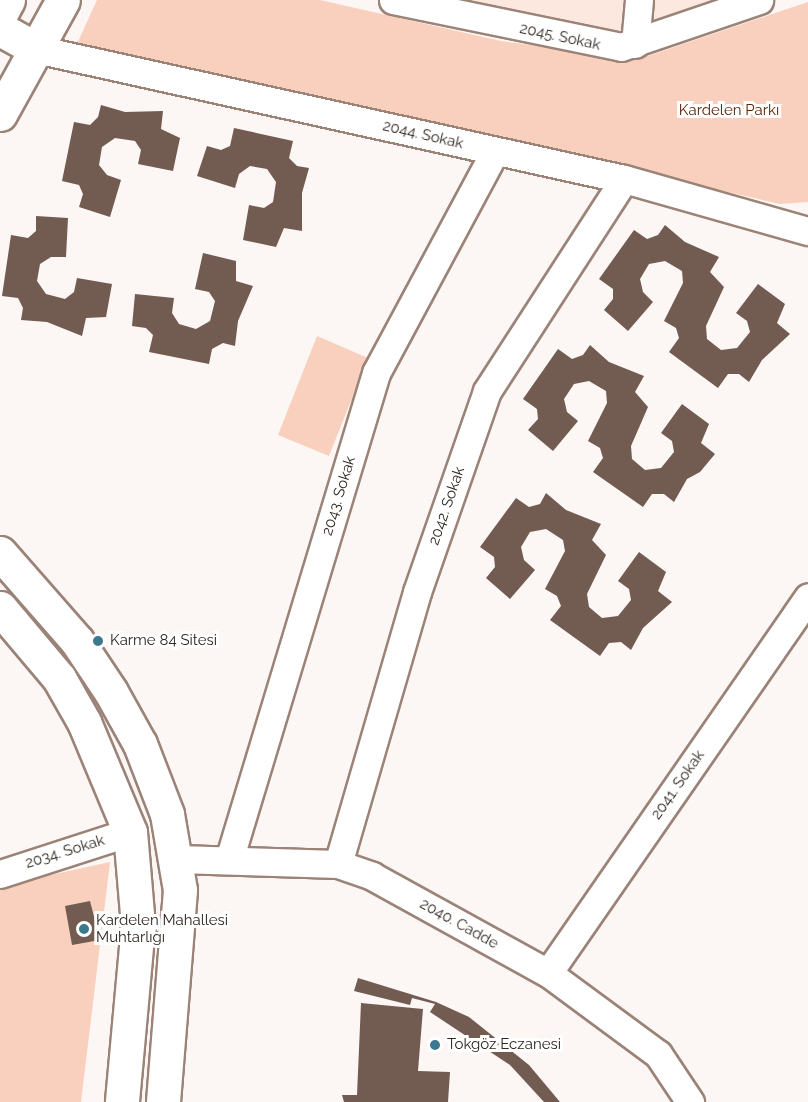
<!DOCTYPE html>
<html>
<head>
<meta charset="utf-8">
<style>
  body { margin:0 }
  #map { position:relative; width:808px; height:1102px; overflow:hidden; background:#fcf6f4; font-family:Raleway,sans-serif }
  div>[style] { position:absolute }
  .built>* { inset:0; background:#fde8df }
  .green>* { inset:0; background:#f9d0bd }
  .building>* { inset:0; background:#725b51 }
  .roads { filter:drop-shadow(2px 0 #9b8378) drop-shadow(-2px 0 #9b8378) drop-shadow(0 2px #9b8378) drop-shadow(0 -2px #9b8378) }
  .minor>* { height:27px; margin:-13.5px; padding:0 13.5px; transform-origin:13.5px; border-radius:13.5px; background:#fff }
  .major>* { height:33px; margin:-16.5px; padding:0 16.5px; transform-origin:16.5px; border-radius:16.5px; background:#fff }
  .dots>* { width:16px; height:16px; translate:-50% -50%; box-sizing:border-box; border:3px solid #fff; border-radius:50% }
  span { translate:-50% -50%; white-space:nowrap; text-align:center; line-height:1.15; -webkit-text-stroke:6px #fff; paint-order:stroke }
  .street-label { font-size:15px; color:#2f2621 }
  .park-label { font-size:15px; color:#5b2507 }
  .poi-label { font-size:15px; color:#2f2621 }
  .left { translate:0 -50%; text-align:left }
</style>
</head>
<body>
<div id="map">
  <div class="built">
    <i style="clip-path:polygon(393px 0,759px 0,635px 44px)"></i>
  </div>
  <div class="green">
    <i style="clip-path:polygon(97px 0,320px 0,501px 41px,639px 59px,808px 2px,808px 202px,780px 204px,77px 44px)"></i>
    <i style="clip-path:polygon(317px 336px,368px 358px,329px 456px,278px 435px)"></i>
    <i style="clip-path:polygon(110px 862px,81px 1102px,0 1102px,0 886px)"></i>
  </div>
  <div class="building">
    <i style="clip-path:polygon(101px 105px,125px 112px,163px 111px,161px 129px,180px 138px,173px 171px,138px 164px,141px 150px,135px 141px,115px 138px,102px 147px,99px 165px,107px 175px,121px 180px,110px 217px,79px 207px,83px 194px,79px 185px,62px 181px,74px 122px,90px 125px,98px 117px)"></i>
    <i style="clip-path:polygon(234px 128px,293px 141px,289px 158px,297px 166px,309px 168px,302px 193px,302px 231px,284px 228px,276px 247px,243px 240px,249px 205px,264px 208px,273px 202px,276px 182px,267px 169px,250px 166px,239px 174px,235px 188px,197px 176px,207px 146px,221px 150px,230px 146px)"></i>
    <i style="clip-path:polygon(36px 216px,68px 218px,66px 257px,51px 257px,40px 264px,37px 281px,46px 294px,65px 299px,74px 292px,77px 278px,112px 284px,106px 317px,86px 318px,82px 336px,47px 322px,21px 320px,23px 308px,18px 298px,2px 296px,11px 235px,28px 238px,36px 231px)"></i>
    <i style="clip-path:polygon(665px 225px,685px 242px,719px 257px,710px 272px,724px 287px,706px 326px,707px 339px,721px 350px,737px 348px,750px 332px,747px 321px,736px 313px,758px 284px,785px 304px,777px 323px,790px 334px,762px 360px,749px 382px,739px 374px,728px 374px,718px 388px,669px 352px,679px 338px,676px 328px,664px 321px,683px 283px,682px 271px,665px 261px,649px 264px,640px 279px,643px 292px,653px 302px,628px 331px,604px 310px,613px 299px,613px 289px,599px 279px,634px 230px,647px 239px,658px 235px)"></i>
    <i style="clip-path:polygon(203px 253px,236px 261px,236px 281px,253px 286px,238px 321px,235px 346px,223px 343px,212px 349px,209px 364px,149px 352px,153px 335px,146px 328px,132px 326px,135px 294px,174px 298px,172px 313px,179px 324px,196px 329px,210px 321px,215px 301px,209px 292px,195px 289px)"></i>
    <i style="clip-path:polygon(590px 345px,609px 362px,644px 376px,635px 392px,648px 407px,631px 446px,632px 459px,645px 470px,661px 468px,674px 452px,672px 441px,661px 433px,682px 404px,709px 424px,701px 443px,715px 454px,700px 472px,687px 479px,674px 502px,664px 494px,652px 494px,643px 507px,593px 472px,603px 458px,600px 448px,588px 441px,607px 403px,606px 391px,589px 381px,574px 384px,564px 399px,567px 412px,578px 421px,553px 451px,528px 430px,538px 419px,537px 409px,523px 399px,558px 349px,572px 359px,583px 355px)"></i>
    <i style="clip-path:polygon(546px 493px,566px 510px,601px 524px,592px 540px,606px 555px,587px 594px,589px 607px,602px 618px,618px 616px,631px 600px,629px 589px,618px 581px,639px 552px,666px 572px,658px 591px,672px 602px,643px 628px,631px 650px,621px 642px,609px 643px,600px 656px,550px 620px,561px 606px,557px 596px,545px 589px,565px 551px,563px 540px,546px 529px,530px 532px,521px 547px,524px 560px,535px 570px,510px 599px,486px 578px,495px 567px,494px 557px,480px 547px,516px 498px,529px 507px,540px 504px)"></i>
    <i style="clip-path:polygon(90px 901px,100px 940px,72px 945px,65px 906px)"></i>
    <i style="clip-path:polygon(358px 978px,436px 1002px,469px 1017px,529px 1065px,560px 1102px,544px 1102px,510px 1065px,430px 1012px,435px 1004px,412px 998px,410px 1005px,354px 991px)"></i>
    <i style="clip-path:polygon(361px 1003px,423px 1009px,418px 1071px,450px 1072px,448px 1102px,344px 1102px,342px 1095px,357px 1095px)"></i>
  </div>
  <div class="roads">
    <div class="minor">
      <i style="left:393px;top:0;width:233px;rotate:11.6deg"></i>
      <i style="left:621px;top:47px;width:146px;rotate:-18.8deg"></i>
      <i style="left:635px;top:44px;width:44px;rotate:-84.8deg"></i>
      <i style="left:36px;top:49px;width:602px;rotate:12.47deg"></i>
      <i style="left:624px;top:179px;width:191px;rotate:15.8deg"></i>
      <i style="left:178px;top:859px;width:160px;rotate:1.8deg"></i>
      <i style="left:338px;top:864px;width:36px;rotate:19deg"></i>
      <i style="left:372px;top:876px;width:201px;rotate:28.9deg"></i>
      <i style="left:548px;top:973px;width:137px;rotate:36.4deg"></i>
      <i style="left:658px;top:1054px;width:58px;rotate:56.3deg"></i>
      <i style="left:229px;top:860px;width:509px;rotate:-73.2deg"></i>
      <i style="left:376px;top:373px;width:252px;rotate:-61.8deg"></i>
      <i style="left:338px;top:864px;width:283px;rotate:-73.8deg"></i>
      <i style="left:417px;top:592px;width:213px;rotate:-70.8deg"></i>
      <i style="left:487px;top:391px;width:252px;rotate:-57.1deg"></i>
      <i style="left:0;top:874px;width:137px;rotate:-17.9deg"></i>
      <i style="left:548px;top:973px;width:457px;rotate:-55.3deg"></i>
    </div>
    <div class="major">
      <i style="left:0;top:15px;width:17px;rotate:-62deg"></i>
      <i style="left:0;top:29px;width:41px;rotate:29.1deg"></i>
      <i style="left:0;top:114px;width:130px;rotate:-61.1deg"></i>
      <i style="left:0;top:553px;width:117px;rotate:48.8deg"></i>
      <i style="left:77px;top:641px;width:61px;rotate:56.3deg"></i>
      <i style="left:111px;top:692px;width:60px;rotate:60.9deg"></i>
      <i style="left:140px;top:744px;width:75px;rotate:68.9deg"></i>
      <i style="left:167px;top:814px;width:77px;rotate:80.3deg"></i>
      <i style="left:180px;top:890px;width:213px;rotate:94.6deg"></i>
      <i style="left:0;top:608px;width:92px;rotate:49.9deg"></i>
      <i style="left:59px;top:678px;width:51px;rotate:60.4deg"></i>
      <i style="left:84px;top:722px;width:119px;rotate:67.3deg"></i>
      <i style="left:130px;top:832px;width:93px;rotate:85.1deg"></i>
      <i style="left:138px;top:925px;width:178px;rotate:95.2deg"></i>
    </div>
  </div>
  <div class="dots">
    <i style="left:98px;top:641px;background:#3c798f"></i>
    <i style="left:84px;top:929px;background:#3c798f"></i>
    <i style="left:435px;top:1045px;background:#3c798f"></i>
  </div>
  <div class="street-label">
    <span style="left:560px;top:37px;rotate:12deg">2045. Sokak</span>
    <span style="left:423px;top:135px;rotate:13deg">2044. Sokak</span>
    <span style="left:339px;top:496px;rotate:-73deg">2043. Sokak</span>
    <span style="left:447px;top:506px;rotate:-71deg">2042. Sokak</span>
    <span style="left:678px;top:785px;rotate:-55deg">2041. Sokak</span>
    <span style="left:65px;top:852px;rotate:-17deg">2034. Sokak</span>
    <span style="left:459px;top:924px;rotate:29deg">2040. Cadde</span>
  </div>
  <div class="park-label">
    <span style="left:729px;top:111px">Kardelen Parkı</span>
  </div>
  <div class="poi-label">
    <span class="left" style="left:110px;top:641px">Karme 84 Sitesi</span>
    <span class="left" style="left:96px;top:929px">Kardelen Mahallesi<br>Muhtarlığı</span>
    <span class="left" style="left:447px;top:1045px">Tokgöz Eczanesi</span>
  </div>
</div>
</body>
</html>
